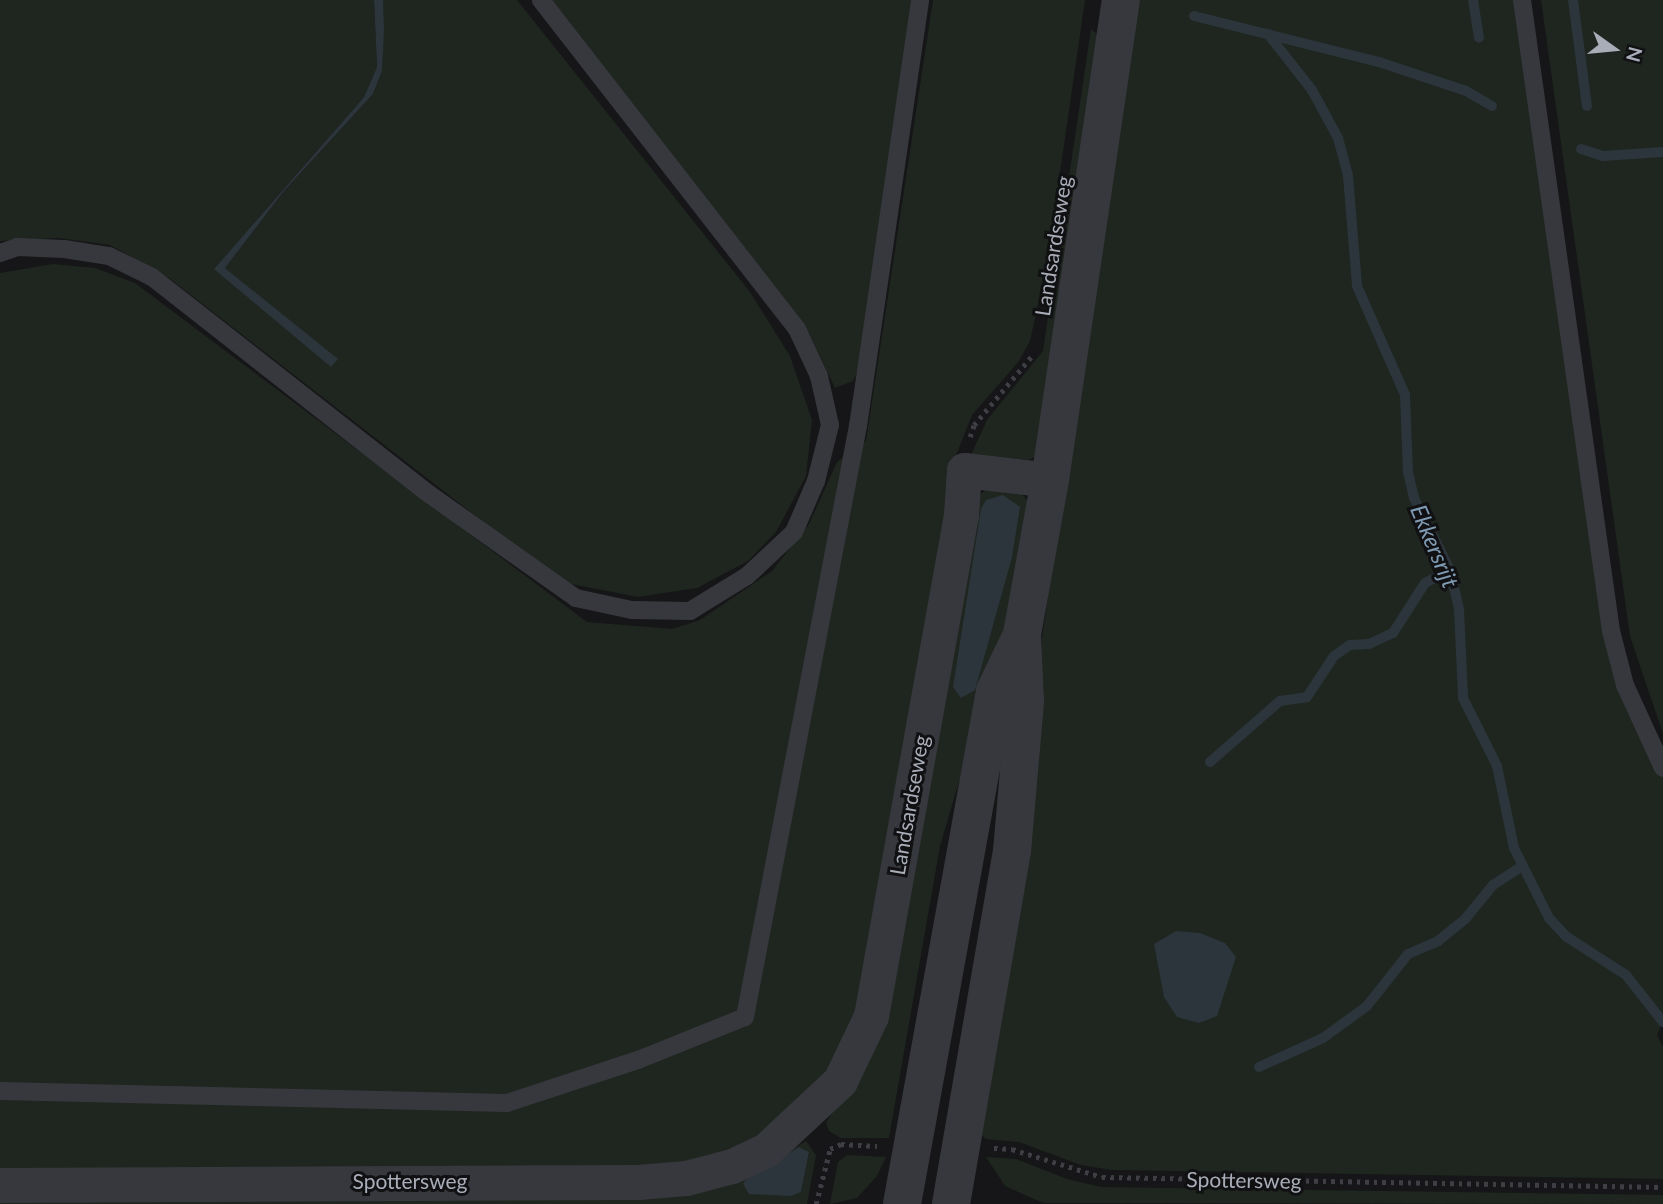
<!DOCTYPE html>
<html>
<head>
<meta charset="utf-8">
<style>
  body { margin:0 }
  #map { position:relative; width:1663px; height:1204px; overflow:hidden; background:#161618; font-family:Lato,sans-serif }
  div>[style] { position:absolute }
  .green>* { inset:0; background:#1e261f }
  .water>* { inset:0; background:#2c353c }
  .stream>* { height:10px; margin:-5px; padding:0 5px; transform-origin:5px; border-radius:5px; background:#2c353c }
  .path>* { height:4.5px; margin-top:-2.25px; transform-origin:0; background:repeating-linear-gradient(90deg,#3d3f44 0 3.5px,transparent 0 8.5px) }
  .service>* { height:18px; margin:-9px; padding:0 9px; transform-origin:9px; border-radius:9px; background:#37383d }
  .minor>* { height:35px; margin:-17.5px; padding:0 17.5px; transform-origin:17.5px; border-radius:17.5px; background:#37383d }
  .tertiary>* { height:38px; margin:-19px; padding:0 19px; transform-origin:19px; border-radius:19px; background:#37383d }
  span { translate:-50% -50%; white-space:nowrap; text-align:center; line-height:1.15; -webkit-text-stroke:6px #111113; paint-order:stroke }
  .street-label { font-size:21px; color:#a8adb8 }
  .water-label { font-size:23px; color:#7f9bb3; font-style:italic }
  .north { position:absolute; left:1579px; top:14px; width:70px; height:70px; -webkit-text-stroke:5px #111113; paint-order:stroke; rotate:105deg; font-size:19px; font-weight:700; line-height:28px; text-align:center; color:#a8adb8 }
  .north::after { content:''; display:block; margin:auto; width:24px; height:32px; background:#a8adb8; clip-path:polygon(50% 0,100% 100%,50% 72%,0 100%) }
</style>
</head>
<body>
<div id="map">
  <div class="green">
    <i style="clip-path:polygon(0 0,374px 0,377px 67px,364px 97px,214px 269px,337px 359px,225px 268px,284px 191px,373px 94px,382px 71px,383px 0,517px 0,750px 292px,790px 356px,812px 420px,806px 476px,776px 532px,748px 561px,697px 588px,638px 597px,561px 582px,169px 278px,110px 245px,59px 238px,0 241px)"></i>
    <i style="clip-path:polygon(546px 0,915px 0,861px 364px,853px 381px,835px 388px,809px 333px)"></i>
    <i style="clip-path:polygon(933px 0,1085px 0,1047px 262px,1030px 341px,1019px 361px,972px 415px,957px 453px,866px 983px,836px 1064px,747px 1145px,669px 1168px,0 1170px,0 273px,53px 264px,95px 268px,135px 283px,587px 622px,672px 629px,700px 620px,772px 571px,809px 524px,837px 462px,866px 441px)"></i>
    <i style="clip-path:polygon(1134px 0,1522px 0,1611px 631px,1663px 768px,1663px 1021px,1657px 1035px,1663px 1047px,1663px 1179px,1112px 1170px,1081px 1165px,1019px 1142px,986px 1139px,980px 1134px,1023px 854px,1042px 638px)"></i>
    <i style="clip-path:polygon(1541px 0,1663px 0,1663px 734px,1630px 636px)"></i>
    <i style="clip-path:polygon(1091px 29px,1102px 38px,1037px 455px,1029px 460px,971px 455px,987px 420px,1043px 351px)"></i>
    <i style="clip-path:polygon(990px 487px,1019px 491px,1031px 504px,1020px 574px,940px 846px,889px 1138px,841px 1138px,829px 1131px,826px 1122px,842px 1100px,979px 495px)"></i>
    <i style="clip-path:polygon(evenodd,806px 1141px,816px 1155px,807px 1204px,0 1204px,0 1196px,765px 1166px,806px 1141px,799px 1147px,809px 1152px,801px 1192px,746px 1190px,747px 1178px,799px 1147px)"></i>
    <i style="clip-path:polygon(847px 1155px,886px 1157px,877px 1176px,857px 1198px,830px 1204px,838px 1162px)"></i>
    <i style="clip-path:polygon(986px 1157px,1016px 1159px,1067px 1179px,1101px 1187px,1663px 1195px,1663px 1204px,1043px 1203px,1005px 1186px)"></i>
  </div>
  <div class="water">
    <i style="clip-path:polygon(374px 0,383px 0,384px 30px,382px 71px,373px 94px,284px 191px,225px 268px,338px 359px,331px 367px,214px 269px,364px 97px,377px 67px)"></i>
    <i style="clip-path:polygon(1003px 495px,1020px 507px,1012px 557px,975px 690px,961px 698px,953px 687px,981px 509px,986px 500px)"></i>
    <i style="clip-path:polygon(1176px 931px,1200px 933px,1225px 943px,1236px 957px,1217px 1016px,1199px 1023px,1177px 1017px,1164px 997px,1154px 944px)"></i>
    <i style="clip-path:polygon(799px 1147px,809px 1152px,801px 1192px,791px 1196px,749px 1194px,743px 1184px,747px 1178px)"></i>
  </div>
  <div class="stream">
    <i style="left:1473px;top:0;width:38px;rotate:81deg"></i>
    <i style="left:1573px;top:0;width:107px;rotate:82.5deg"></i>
    <i style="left:1194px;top:16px;width:191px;rotate:14deg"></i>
    <i style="left:1379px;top:62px;width:92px;rotate:18.4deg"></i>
    <i style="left:1466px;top:91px;width:30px;rotate:30deg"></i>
    <i style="left:1268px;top:34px;width:71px;rotate:51.8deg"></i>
    <i style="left:1312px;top:90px;width:55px;rotate:61.6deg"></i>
    <i style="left:1338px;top:138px;width:39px;rotate:75deg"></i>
    <i style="left:1348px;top:176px;width:110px;rotate:85.3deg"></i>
    <i style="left:1357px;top:286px;width:119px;rotate:66.2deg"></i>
    <i style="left:1405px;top:395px;width:77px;rotate:87.8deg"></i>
    <i style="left:1408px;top:472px;width:27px;rotate:77deg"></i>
    <i style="left:1414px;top:498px;width:80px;rotate:63.4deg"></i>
    <i style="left:1450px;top:570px;width:40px;rotate:77deg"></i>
    <i style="left:1459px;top:609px;width:89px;rotate:87.4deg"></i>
    <i style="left:1463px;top:698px;width:76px;rotate:63.4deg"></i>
    <i style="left:1497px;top:766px;width:84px;rotate:78.3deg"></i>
    <i style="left:1514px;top:848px;width:78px;rotate:63.4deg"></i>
    <i style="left:1549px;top:918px;width:26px;rotate:47deg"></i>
    <i style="left:1567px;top:937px;width:70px;rotate:32.8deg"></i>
    <i style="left:1626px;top:975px;width:60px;rotate:51.8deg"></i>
    <i style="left:1581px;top:149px;width:23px;rotate:18deg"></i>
    <i style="left:1603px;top:156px;width:60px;rotate:-3.8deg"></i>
    <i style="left:1210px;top:762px;width:93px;rotate:-41.1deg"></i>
    <i style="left:1280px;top:701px;width:27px;rotate:-8deg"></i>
    <i style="left:1307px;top:697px;width:49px;rotate:-56.6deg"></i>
    <i style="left:1334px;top:656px;width:19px;rotate:-35deg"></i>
    <i style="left:1350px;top:645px;width:19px;rotate:-3deg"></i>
    <i style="left:1369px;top:644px;width:26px;rotate:-25deg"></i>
    <i style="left:1393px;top:633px;width:59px;rotate:-57.4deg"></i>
    <i style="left:1425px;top:583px;width:28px;rotate:-27deg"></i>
    <i style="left:1259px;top:1067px;width:70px;rotate:-24.4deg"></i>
    <i style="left:1323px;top:1038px;width:54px;rotate:-36deg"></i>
    <i style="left:1367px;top:1006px;width:66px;rotate:-51.7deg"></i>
    <i style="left:1408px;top:954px;width:33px;rotate:-23deg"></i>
    <i style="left:1438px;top:941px;width:36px;rotate:-39deg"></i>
    <i style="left:1466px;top:918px;width:43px;rotate:-50.7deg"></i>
    <i style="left:1493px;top:885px;width:35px;rotate:-33deg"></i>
  </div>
  <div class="path">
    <i style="left:970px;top:437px;width:13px;rotate:-72deg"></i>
    <i style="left:974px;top:425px;width:90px;rotate:-50deg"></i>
    <i style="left:994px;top:1148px;width:18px;rotate:3deg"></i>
    <i style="left:1012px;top:1149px;width:94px;rotate:17.3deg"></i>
    <i style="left:1102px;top:1177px;width:561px;rotate:1.02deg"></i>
    <i style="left:830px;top:1149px;width:12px;rotate:-24deg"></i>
    <i style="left:841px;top:1144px;width:36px;rotate:3deg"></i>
    <i style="left:816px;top:1204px;width:57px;rotate:-75.7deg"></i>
  </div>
  <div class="service">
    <i style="left:1522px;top:0;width:637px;rotate:81.97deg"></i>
    <i style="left:1611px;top:631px;width:56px;rotate:75.5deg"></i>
    <i style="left:1625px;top:685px;width:91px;rotate:65.4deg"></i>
    <i style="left:0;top:253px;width:18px;rotate:-19deg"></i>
    <i style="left:17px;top:247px;width:47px;rotate:2.4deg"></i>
    <i style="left:64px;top:249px;width:46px;rotate:8.8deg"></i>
    <i style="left:109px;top:256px;width:48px;rotate:26deg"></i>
    <i style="left:152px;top:277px;width:352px;rotate:38.1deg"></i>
    <i style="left:429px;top:494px;width:180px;rotate:35.3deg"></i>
    <i style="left:576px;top:598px;width:57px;rotate:12.1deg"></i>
    <i style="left:632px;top:610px;width:58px;rotate:1deg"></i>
    <i style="left:690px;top:611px;width:67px;rotate:-31.6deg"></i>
    <i style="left:747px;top:576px;width:64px;rotate:-43.1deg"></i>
    <i style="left:794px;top:532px;width:56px;rotate:-66.7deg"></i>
    <i style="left:816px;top:481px;width:58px;rotate:-76deg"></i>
    <i style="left:830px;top:425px;width:50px;rotate:-102.7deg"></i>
    <i style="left:819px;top:376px;width:52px;rotate:-115.1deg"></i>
    <i style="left:797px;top:329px;width:417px;rotate:-127.9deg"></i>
    <i style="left:0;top:1091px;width:507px;rotate:1.36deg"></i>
    <i style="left:507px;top:1103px;width:138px;rotate:-18.2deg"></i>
    <i style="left:638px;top:1060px;width:115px;rotate:-21.9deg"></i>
    <i style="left:745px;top:1017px;width:602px;rotate:-79.18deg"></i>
    <i style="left:858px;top:426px;width:430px;rotate:-81.7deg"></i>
  </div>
  <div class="minor">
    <i style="left:0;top:1185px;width:638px;rotate:-0.27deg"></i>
    <i style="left:638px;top:1182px;width:48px;rotate:-4.8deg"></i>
    <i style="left:686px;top:1178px;width:48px;rotate:-14.6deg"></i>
    <i style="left:732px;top:1166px;width:38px;rotate:-25deg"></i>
    <i style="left:766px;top:1150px;width:101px;rotate:-43deg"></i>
    <i style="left:840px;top:1081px;width:72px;rotate:-64.5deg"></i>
    <i style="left:871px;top:1016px;width:509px;rotate:-79.82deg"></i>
    <i style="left:961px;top:515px;width:45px;rotate:-86.2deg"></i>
    <i style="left:964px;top:470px;width:87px;rotate:6.6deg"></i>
  </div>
  <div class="tertiary">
    <i style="left:902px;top:1204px;width:521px;rotate:-79.72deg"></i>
    <i style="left:995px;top:691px;width:58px;rotate:-64.3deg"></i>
    <i style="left:951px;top:1204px;width:358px;rotate:-80.2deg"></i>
    <i style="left:1012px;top:851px;width:151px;rotate:-85deg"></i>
    <i style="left:1025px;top:701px;width:67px;rotate:-92.6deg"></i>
    <i style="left:1022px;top:634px;width:157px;rotate:-79.7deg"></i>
    <i style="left:1050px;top:480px;width:485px;rotate:-81.6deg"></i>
  </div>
  <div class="street-label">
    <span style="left:1053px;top:246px;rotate:-81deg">Landsardseweg</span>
    <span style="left:909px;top:805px;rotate:-80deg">Landsardseweg</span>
    <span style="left:1244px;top:1180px;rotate:1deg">Spottersweg</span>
    <span style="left:410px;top:1181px">Spottersweg</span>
  </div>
  <div class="water-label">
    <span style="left:1435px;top:546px;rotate:67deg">Ekkersrijt</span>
  </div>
  <div class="north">N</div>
</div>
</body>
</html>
